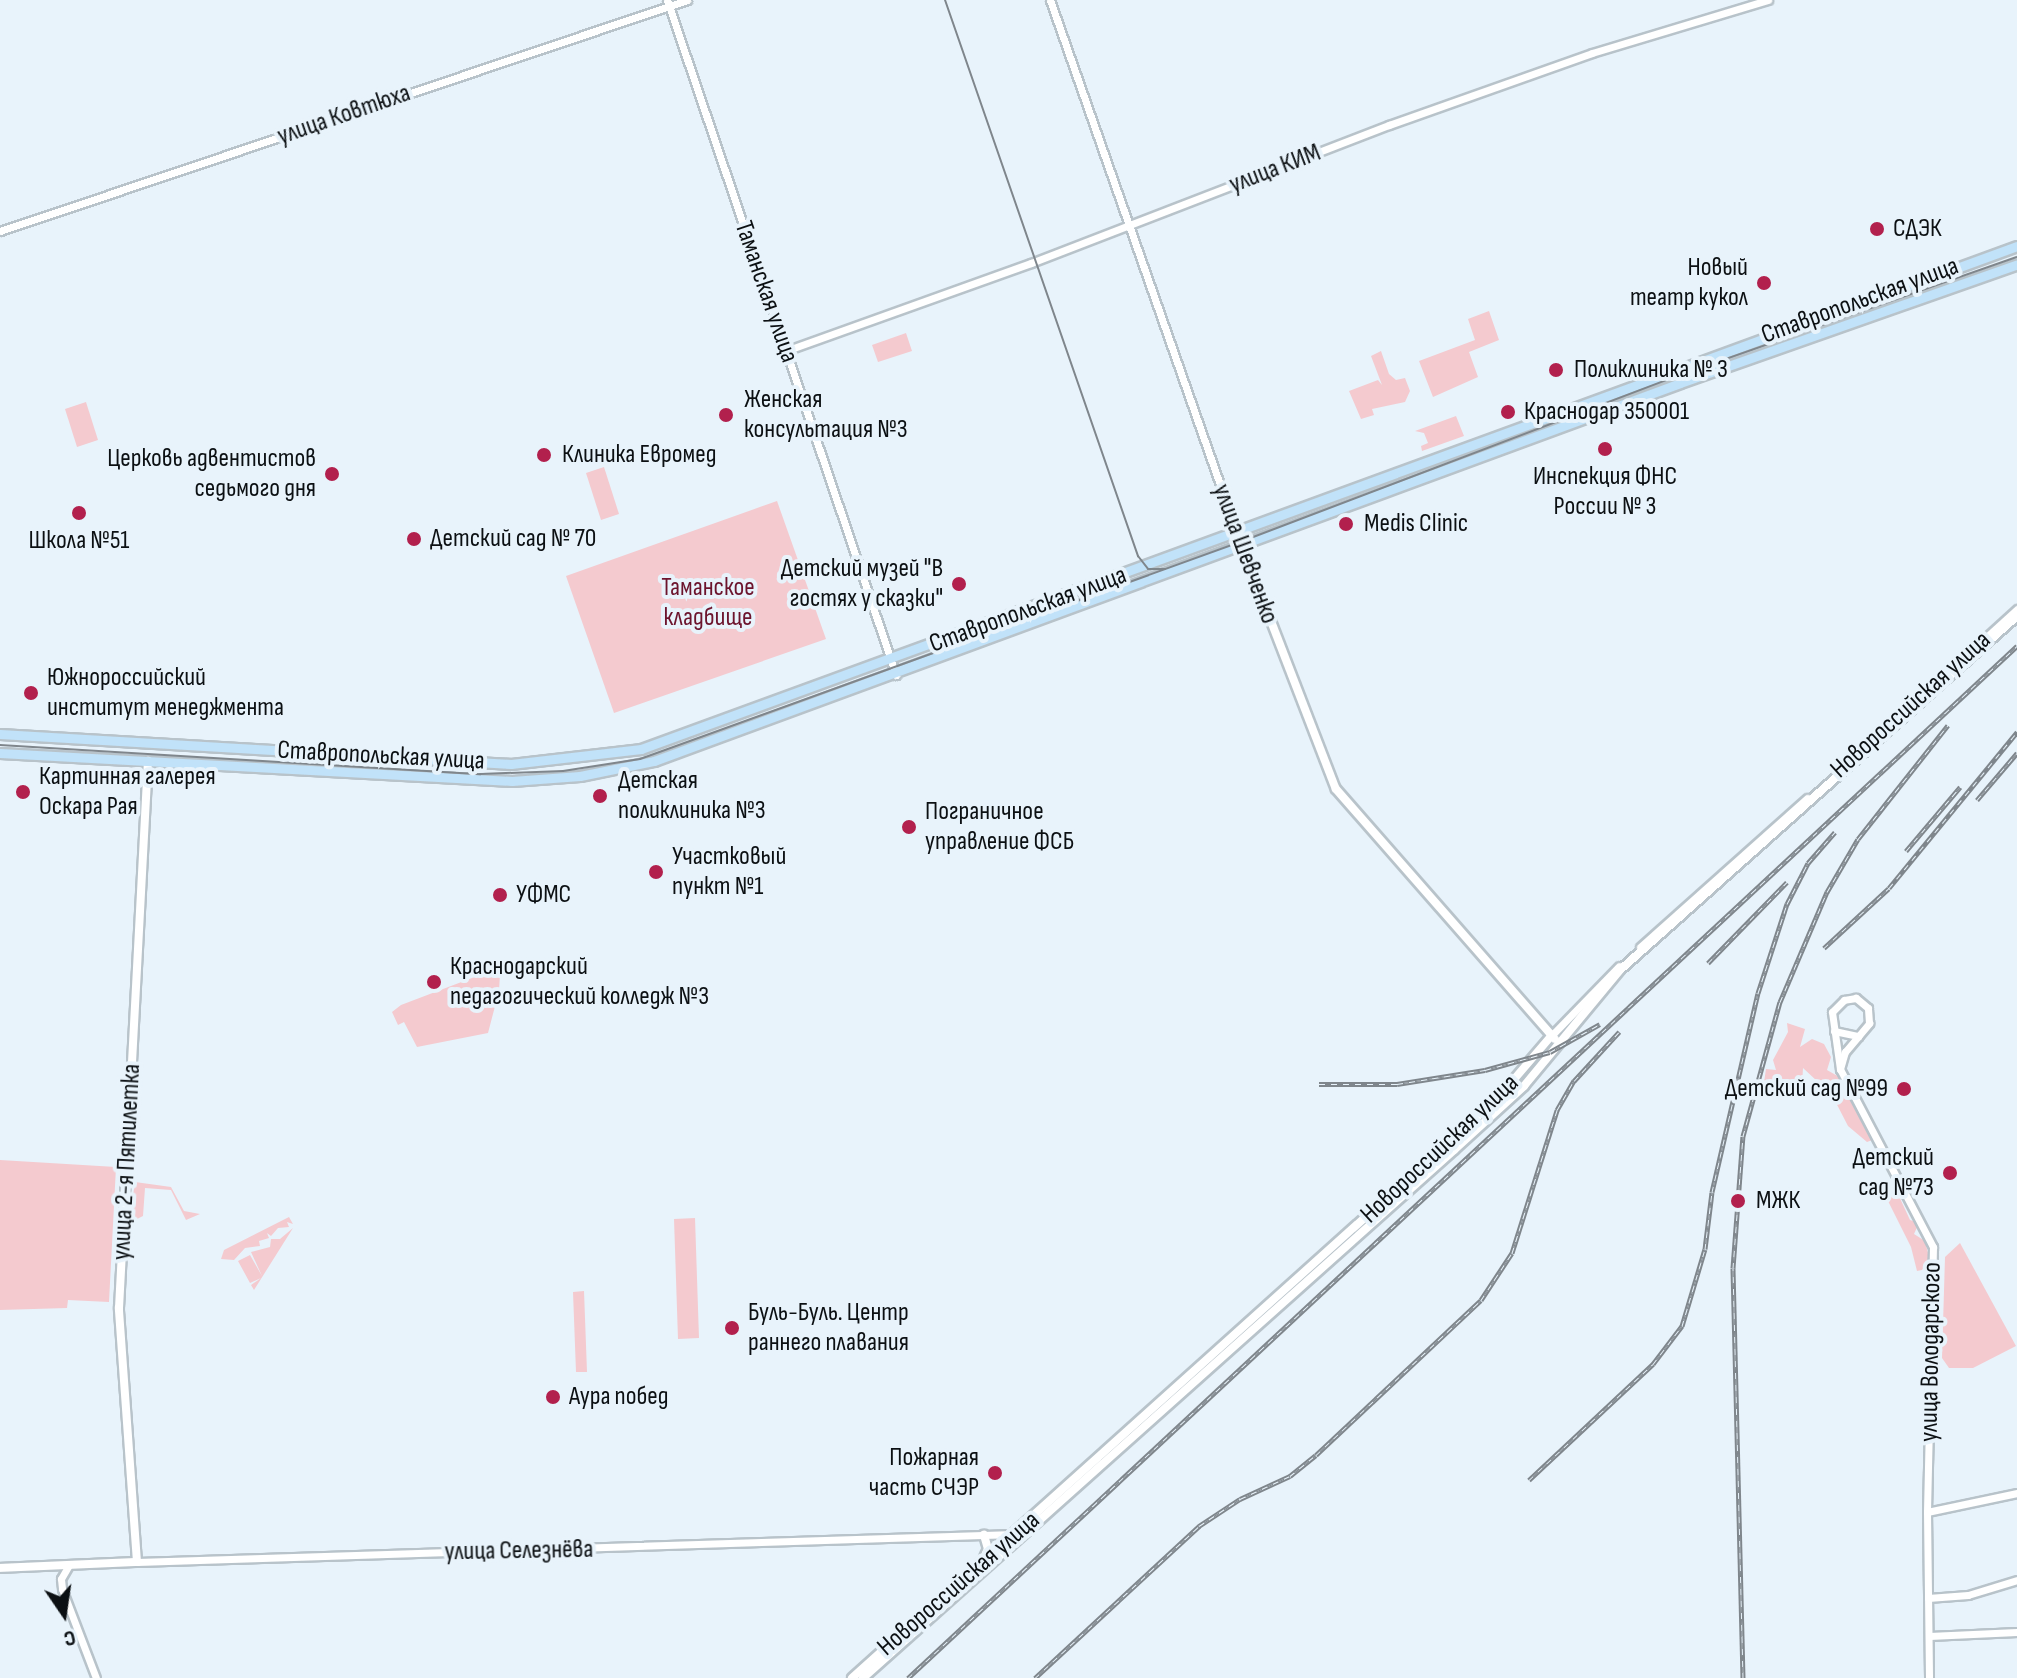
<!DOCTYPE html>
<html>
<head>
<meta charset="utf-8">
<style>
  body { margin:0 }
  #map { position:relative; width:2017px; height:1678px; overflow:hidden; background:#e8f3fb; font-family:"Sofia Sans Condensed",sans-serif }
  div>[style] { position:absolute }
  .green>* { inset:0; background:#f4cacf }
  .roads { filter:drop-shadow(2px 0 #b8c3ca) drop-shadow(-2px 0 #b8c3ca) drop-shadow(0 2px #b8c3ca) drop-shadow(0 -2px #b8c3ca) }
  .tertiary>* { height:7px; margin:-3.5px; padding:0 3.5px; transform-origin:3.5px; border-radius:3.5px; background:#fff }
  .secondary>* { height:8px; margin:-4px; padding:0 4px; transform-origin:4px; border-radius:4px; background:#fff }
  .primary>* { height:9px; margin:-4.5px; padding:0 4.5px; transform-origin:4.5px; border-radius:4.5px; background:#c1e2f9 }
  .tram>* { height:2px; margin:-1px; padding:0 1px; transform-origin:1px; border-radius:1px; background:#7f868c }
  .rail>* { height:5px; margin-top:-2.5px; transform-origin:0; background:repeating-linear-gradient(90deg,#e8f3fb 0 6px,#7f868c 0 12px); box-sizing:border-box; border-block:2px solid #7f868c }
  .dots>* { width:22px; height:22px; translate:-50% -50%; box-sizing:border-box; border:4px solid #e8f3fb; border-radius:50% }
  span { translate:-50% -50%; white-space:nowrap; text-align:center; line-height:1.15; -webkit-text-stroke:8px #e8f3fb; paint-order:stroke }
  .street-label { font-size:26px; color:#0c1013 }
  .poi-label { font-size:26px; color:#0c1013 }
  .left { translate:0 -50%; text-align:left }
  .right { translate:-100% -50%; text-align:right }
  .park-label { font-size:26px; color:#6c142d }
  .north { position:absolute; left:24px; top:1574px; width:80px; height:80px; -webkit-text-stroke:6px #e8f3fb; paint-order:stroke; rotate:167deg; font-size:22px; font-weight:700; line-height:32px; text-align:center; color:#0c1013 }
  .north::after { content:''; display:block; margin:auto; width:28px; height:36px; background:#0c1013; clip-path:polygon(50% 0,100% 100%,50% 72%,0 100%) }
</style>
</head>
<body>
<div id="map">
  <div class="green">
    <i style="clip-path:polygon(1489px 311px,1499px 340px,1469px 352px,1478px 377px,1433px 397px,1419px 361px,1475px 340px,1468px 319px)"></i>
    <i style="clip-path:polygon(906px 333px,912px 351px,878px 362px,872px 345px)"></i>
    <i style="clip-path:polygon(1381px 351px,1389px 374px,1396px 380px,1405px 378px,1410px 391px,1405px 402px,1372px 409px,1374px 415px,1361px 419px,1349px 391px,1378px 380px,1382px 385px,1371px 356px)"></i>
    <i style="clip-path:polygon(86px 402px,98px 440px,77px 447px,65px 409px)"></i>
    <i style="clip-path:polygon(1456px 416px,1464px 436px,1422px 451px,1421px 446px,1428px 443px,1424px 433px,1415px 431px)"></i>
    <i style="clip-path:polygon(604px 467px,619px 514px,601px 520px,586px 473px)"></i>
    <i style="clip-path:polygon(777px 501px,826px 639px,614px 713px,566px 576px)"></i>
    <i style="clip-path:polygon(493px 970px,500px 974px,499px 991px,488px 1033px,417px 1047px,404px 1022px,398px 1025px,392px 1012px,401px 1005px)"></i>
    <i style="clip-path:polygon(1787px 1023px,1805px 1029px,1800px 1047px,1812px 1039px,1824px 1044px,1831px 1057px,1827px 1070px,1841px 1078px,1838px 1087px,1852px 1097px,1875px 1139px,1867px 1142px,1848px 1126px,1832px 1095px,1803px 1068px,1802px 1086px,1781px 1100px,1776px 1091px,1763px 1089px,1766px 1069px,1776px 1070px,1773px 1060px,1788px 1032px)"></i>
    <i style="clip-path:polygon(0 1160px,116px 1167px,109px 1302px,68px 1300px,67px 1308px,0 1310px)"></i>
    <i style="clip-path:polygon(1885px 1180px,1898px 1194px,1910px 1220px,1919px 1223px,1914px 1234px,1925px 1241px,1929px 1257px,1922px 1270px,1917px 1271px,1911px 1247px,1881px 1187px)"></i>
    <i style="clip-path:polygon(135px 1182px,171px 1187px,184px 1211px,200px 1214px,186px 1220px,171px 1190px,145px 1188px,143px 1216px,135px 1220px,130px 1216px)"></i>
    <i style="clip-path:polygon(289px 1217px,293px 1224px,287px 1222px,289px 1227px,278px 1228px,271px 1236px,267px 1233px,269px 1238px,259px 1241px,260px 1246px,245px 1248px,234px 1260px,221px 1259px,224px 1250px)"></i>
    <i style="clip-path:polygon(695px 1218px,699px 1338px,678px 1339px,674px 1219px)"></i>
    <i style="clip-path:polygon(293px 1228px,254px 1290px,251px 1285px,261px 1278px,250px 1283px,238px 1261px,250px 1255px,262px 1276px,251px 1252px,270px 1247px,271px 1239px,280px 1239px)"></i>
    <i style="clip-path:polygon(1960px 1243px,2016px 1346px,1973px 1368px,1949px 1368px,1942px 1358px,1945px 1257px)"></i>
    <i style="clip-path:polygon(584px 1291px,587px 1372px,576px 1372px,573px 1292px)"></i>
  </div>
  <div class="roads">
    <div class="tertiary">
      <i style="left:667px;top:0;width:713px;rotate:71.26deg"></i>
      <i style="left:1050px;top:0;width:565px;rotate:70.67deg"></i>
      <i style="left:0;top:231px;width:725px;rotate:-18.58deg"></i>
      <i style="left:785px;top:351px;width:261px;rotate:-19.7deg"></i>
      <i style="left:1031px;top:263px;width:384px;rotate:-21.1deg"></i>
      <i style="left:1389px;top:125px;width:215px;rotate:-19.5deg"></i>
      <i style="left:1592px;top:53px;width:184px;rotate:-16.8deg"></i>
      <i style="left:1927px;top:691px;width:122px;rotate:-42.3deg"></i>
      <i style="left:1640px;top:947px;width:224px;rotate:-41.7deg"></i>
      <i style="left:1834px;top:1031px;width:25px;rotate:12deg"></i>
      <i style="left:1552px;top:1035px;width:96px;rotate:-45.8deg"></i>
      <i style="left:1840px;top:1069px;width:18px;rotate:-74deg"></i>
      <i style="left:1845px;top:1052px;width:38px;rotate:-50deg"></i>
      <i style="left:1869px;top:1023px;width:15px;rotate:-94deg"></i>
      <i style="left:1868px;top:1008px;width:16px;rotate:-140deg"></i>
      <i style="left:1856px;top:998px;width:12px;rotate:171deg"></i>
      <i style="left:1844px;top:1000px;width:17px;rotate:135deg"></i>
      <i style="left:1832px;top:1012px;width:58px;rotate:82deg"></i>
      <i style="left:1840px;top:1069px;width:201px;rotate:62.4deg"></i>
      <i style="left:1933px;top:1247px;width:265px;rotate:91.3deg"></i>
      <i style="left:1927px;top:1512px;width:166px;rotate:89.3deg"></i>
      <i style="left:1927px;top:1512px;width:92px;rotate:-11.9deg"></i>
      <i style="left:137px;top:1562px;width:878px;rotate:-1.83deg"></i>
      <i style="left:69px;top:1565px;width:16px;rotate:120deg"></i>
      <i style="left:61px;top:1579px;width:10px;rotate:84deg"></i>
      <i style="left:62px;top:1589px;width:95px;rotate:69.1deg"></i>
      <i style="left:1928px;top:1598px;width:40px;rotate:-4.3deg"></i>
      <i style="left:1968px;top:1595px;width:51px;rotate:-17deg"></i>
      <i style="left:1929px;top:1636px;width:88px;rotate:-2.6deg"></i>
    </div>
    <div class="secondary">
      <i style="left:1237px;top:533px;width:274px;rotate:68.9deg"></i>
      <i style="left:1336px;top:789px;width:332px;rotate:48.8deg"></i>
      <i style="left:983px;top:1560px;width:12px;rotate:-66deg"></i>
      <i style="left:988px;top:1549px;width:15px;rotate:-106deg"></i>
      <i style="left:0;top:1568px;width:137px;rotate:-2.5deg"></i>
      <i style="left:137px;top:1562px;width:255px;rotate:-94.1deg"></i>
      <i style="left:119px;top:1308px;width:548px;rotate:-86.97deg"></i>
      <i style="left:852px;top:1678px;width:868px;rotate:-41.92deg"></i>
      <i style="left:1498px;top:1098px;width:83px;rotate:-49.4deg"></i>
      <i style="left:863px;top:1678px;width:793px;rotate:-41.78deg"></i>
      <i style="left:1454px;top:1150px;width:95px;rotate:-42.4deg"></i>
      <i style="left:1524px;top:1086px;width:151px;rotate:-50.4deg"></i>
      <i style="left:1620px;top:970px;width:532px;rotate:-41.72deg"></i>
    </div>
    <div class="primary">
      <i style="left:0;top:734px;width:512px;rotate:3.36deg"></i>
      <i style="left:511px;top:764px;width:131px;rotate:-6.6deg"></i>
      <i style="left:641px;top:749px;width:1465px;rotate:-20.08deg"></i>
      <i style="left:0;top:753px;width:513px;rotate:3.13deg"></i>
      <i style="left:512px;top:781px;width:68px;rotate:-4.2deg"></i>
      <i style="left:580px;top:776px;width:76px;rotate:-11.5deg"></i>
      <i style="left:654px;top:761px;width:1093px;rotate:-20.22deg"></i>
      <i style="left:1680px;top:383px;width:357px;rotate:-19.4deg"></i>
    </div>
  </div>
  <div class="tram">
    <i style="left:945px;top:0;width:589px;rotate:70.86deg"></i>
    <i style="left:1138px;top:556px;width:16px;rotate:52deg"></i>
    <i style="left:1148px;top:569px;width:17px"></i>
    <i style="left:0;top:745px;width:481px;rotate:3.5deg"></i>
    <i style="left:480px;top:774px;width:83px;rotate:-2.1deg"></i>
    <i style="left:563px;top:771px;width:78px;rotate:-8.9deg"></i>
    <i style="left:640px;top:759px;width:638px;rotate:-19.88deg"></i>
    <i style="left:1240px;top:542px;width:467px;rotate:-20.8deg"></i>
    <i style="left:1677px;top:376px;width:360px;rotate:-19.3deg"></i>
  </div>
  <div class="rail">
    <i style="left:1977px;top:800px;width:62px;rotate:-49.6deg"></i>
    <i style="left:1906px;top:851px;width:84px;rotate:-49.8deg"></i>
    <i style="left:1824px;top:948px;width:88px;rotate:-42.7deg"></i>
    <i style="left:1889px;top:888px;width:202px;rotate:-50.6deg"></i>
    <i style="left:1708px;top:963px;width:113px;rotate:-45.7deg"></i>
    <i style="left:1319px;top:1084px;width:78px"></i>
    <i style="left:1397px;top:1084px;width:89px;rotate:-9deg"></i>
    <i style="left:1485px;top:1070px;width:67px;rotate:-15.5deg"></i>
    <i style="left:1550px;top:1052px;width:57px;rotate:-29.2deg"></i>
    <i style="left:1529px;top:1480px;width:170px;rotate:-43.1deg"></i>
    <i style="left:1653px;top:1364px;width:48px;rotate:-52.7deg"></i>
    <i style="left:1682px;top:1326px;width:80px;rotate:-73.4deg"></i>
    <i style="left:1705px;top:1249px;width:57px;rotate:-83deg"></i>
    <i style="left:1712px;top:1192px;width:204px;rotate:-77deg"></i>
    <i style="left:1758px;top:993px;width:94px;rotate:-72deg"></i>
    <i style="left:1787px;top:904px;width:46px;rotate:-62.9deg"></i>
    <i style="left:1808px;top:863px;width:41px;rotate:-48.9deg"></i>
    <i style="left:908px;top:1678px;width:1515px;rotate:-42.94deg"></i>
    <i style="left:1035px;top:1678px;width:224px;rotate:-42.8deg"></i>
    <i style="left:1199px;top:1526px;width:49px;rotate:-33.4deg"></i>
    <i style="left:1240px;top:1499px;width:55px;rotate:-24.7deg"></i>
    <i style="left:1290px;top:1476px;width:33px;rotate:-39deg"></i>
    <i style="left:1316px;top:1455px;width:226px;rotate:-43.2deg"></i>
    <i style="left:1481px;top:1300px;width:56px;rotate:-56.6deg"></i>
    <i style="left:1512px;top:1253px;width:150px;rotate:-72.5deg"></i>
    <i style="left:1557px;top:1110px;width:34px;rotate:-60deg"></i>
    <i style="left:1574px;top:1081px;width:67px;rotate:-47.4deg"></i>
    <i style="left:1743px;top:1678px;width:410px;rotate:-91.4deg"></i>
    <i style="left:1733px;top:1268px;width:132px;rotate:-85.7deg"></i>
    <i style="left:1743px;top:1136px;width:139px;rotate:-74.6deg"></i>
    <i style="left:1780px;top:1002px;width:120px;rotate:-66.9deg"></i>
    <i style="left:1827px;top:892px;width:61px;rotate:-59.7deg"></i>
    <i style="left:1858px;top:839px;width:145px;rotate:-51.7deg"></i>
  </div>
  <div class="dots">
    <i style="left:1877px;top:229px;background:#b2204d"></i>
    <i style="left:1764px;top:283px;background:#b2204d"></i>
    <i style="left:1556px;top:370px;background:#b2204d"></i>
    <i style="left:1508px;top:412px;background:#b2204d"></i>
    <i style="left:726px;top:415px;background:#b2204d"></i>
    <i style="left:1605px;top:449px;background:#b2204d"></i>
    <i style="left:544px;top:455px;background:#b2204d"></i>
    <i style="left:332px;top:474px;background:#b2204d"></i>
    <i style="left:79px;top:513px;background:#b2204d"></i>
    <i style="left:1346px;top:524px;background:#b2204d"></i>
    <i style="left:414px;top:539px;background:#b2204d"></i>
    <i style="left:959px;top:584px;background:#b2204d"></i>
    <i style="left:31px;top:693px;background:#b2204d"></i>
    <i style="left:23px;top:792px;background:#b2204d"></i>
    <i style="left:600px;top:796px;background:#b2204d"></i>
    <i style="left:909px;top:827px;background:#b2204d"></i>
    <i style="left:656px;top:872px;background:#b2204d"></i>
    <i style="left:500px;top:895px;background:#b2204d"></i>
    <i style="left:434px;top:982px;background:#b2204d"></i>
    <i style="left:1904px;top:1089px;background:#b2204d"></i>
    <i style="left:1950px;top:1173px;background:#b2204d"></i>
    <i style="left:1738px;top:1201px;background:#b2204d"></i>
    <i style="left:732px;top:1328px;background:#b2204d"></i>
    <i style="left:553px;top:1397px;background:#b2204d"></i>
    <i style="left:995px;top:1473px;background:#b2204d"></i>
  </div>
  <div class="street-label">
    <span style="left:344px;top:115px;rotate:-19deg">улица Ковтюха</span>
    <span style="left:1275px;top:169px;rotate:-21deg">улица КИМ</span>
    <span style="left:766px;top:292px;rotate:71deg">Таманская улица</span>
    <span style="left:1860px;top:301px;rotate:-20deg">Ставропольская улица</span>
    <span style="left:1245px;top:554px;rotate:70deg">улица Шевченко</span>
    <span style="left:1028px;top:610px;rotate:-20deg">Ставропольская улица</span>
    <span style="left:1911px;top:705px;rotate:-42deg">Новороссийская улица</span>
    <span style="left:381px;top:756px;rotate:3deg">Ставропольская улица</span>
    <span style="left:1440px;top:1149px;rotate:-43deg">Новороссийская улица</span>
    <span style="left:127px;top:1162px;rotate:-87deg">улица 2-я Пятилетка</span>
    <span style="left:1931px;top:1352px;rotate:-89deg">улица Володарского</span>
    <span style="left:519px;top:1551px;rotate:-1deg">улица Селезнёва</span>
    <span style="left:959px;top:1584px;rotate:-41deg">Новороссийская улица</span>
  </div>
  <div class="poi-label">
    <span class="left" style="left:1893px;top:229px">СДЭК</span>
    <span class="right" style="left:1748px;top:283px">Новый<br>театр кукол</span>
    <span class="left" style="left:1574px;top:370px">Поликлиника № 3</span>
    <span class="left" style="left:744px;top:415px">Женская<br>консультация №3</span>
    <span class="left" style="left:1524px;top:412px">Краснодар 350001</span>
    <span class="left" style="left:562px;top:455px">Клиника Евромед</span>
    <span class="right" style="left:316px;top:474px">Церковь адвентистов<br>седьмого дня</span>
    <span style="left:1605px;top:492px">Инспекция ФНС<br>России № 3</span>
    <span class="left" style="left:1364px;top:524px">Medis Clinic</span>
    <span class="left" style="left:430px;top:539px">Детский сад № 70</span>
    <span style="left:79px;top:541px">Школа №51</span>
    <span class="right" style="left:943px;top:584px">Детский музей "В<br>гостях у сказки"</span>
    <span class="left" style="left:47px;top:693px">Южнороссийский<br>институт менеджмента</span>
    <span class="left" style="left:39px;top:792px">Картинная галерея<br>Оскара Рая</span>
    <span class="left" style="left:618px;top:796px">Детская<br>поликлиника №3</span>
    <span class="left" style="left:925px;top:827px">Пограничное<br>управление ФСБ</span>
    <span class="left" style="left:672px;top:872px">Участковый<br>пункт №1</span>
    <span class="left" style="left:516px;top:895px">УФМС</span>
    <span class="left" style="left:450px;top:982px">Краснодарский<br>педагогический колледж №3</span>
    <span class="right" style="left:1888px;top:1089px">Детский сад №99</span>
    <span class="right" style="left:1934px;top:1173px">Детский<br>сад №73</span>
    <span class="left" style="left:1756px;top:1201px">МЖК</span>
    <span class="left" style="left:748px;top:1328px">Буль-Буль. Центр<br>раннего плавания</span>
    <span class="left" style="left:569px;top:1397px">Аура побед</span>
    <span class="right" style="left:979px;top:1473px">Пожарная<br>часть СЧЭР</span>
  </div>
  <div class="park-label">
    <span style="left:708px;top:603px">Таманское<br>кладбище</span>
  </div>
  <div class="north">С</div>
</div>
</body>
</html>
